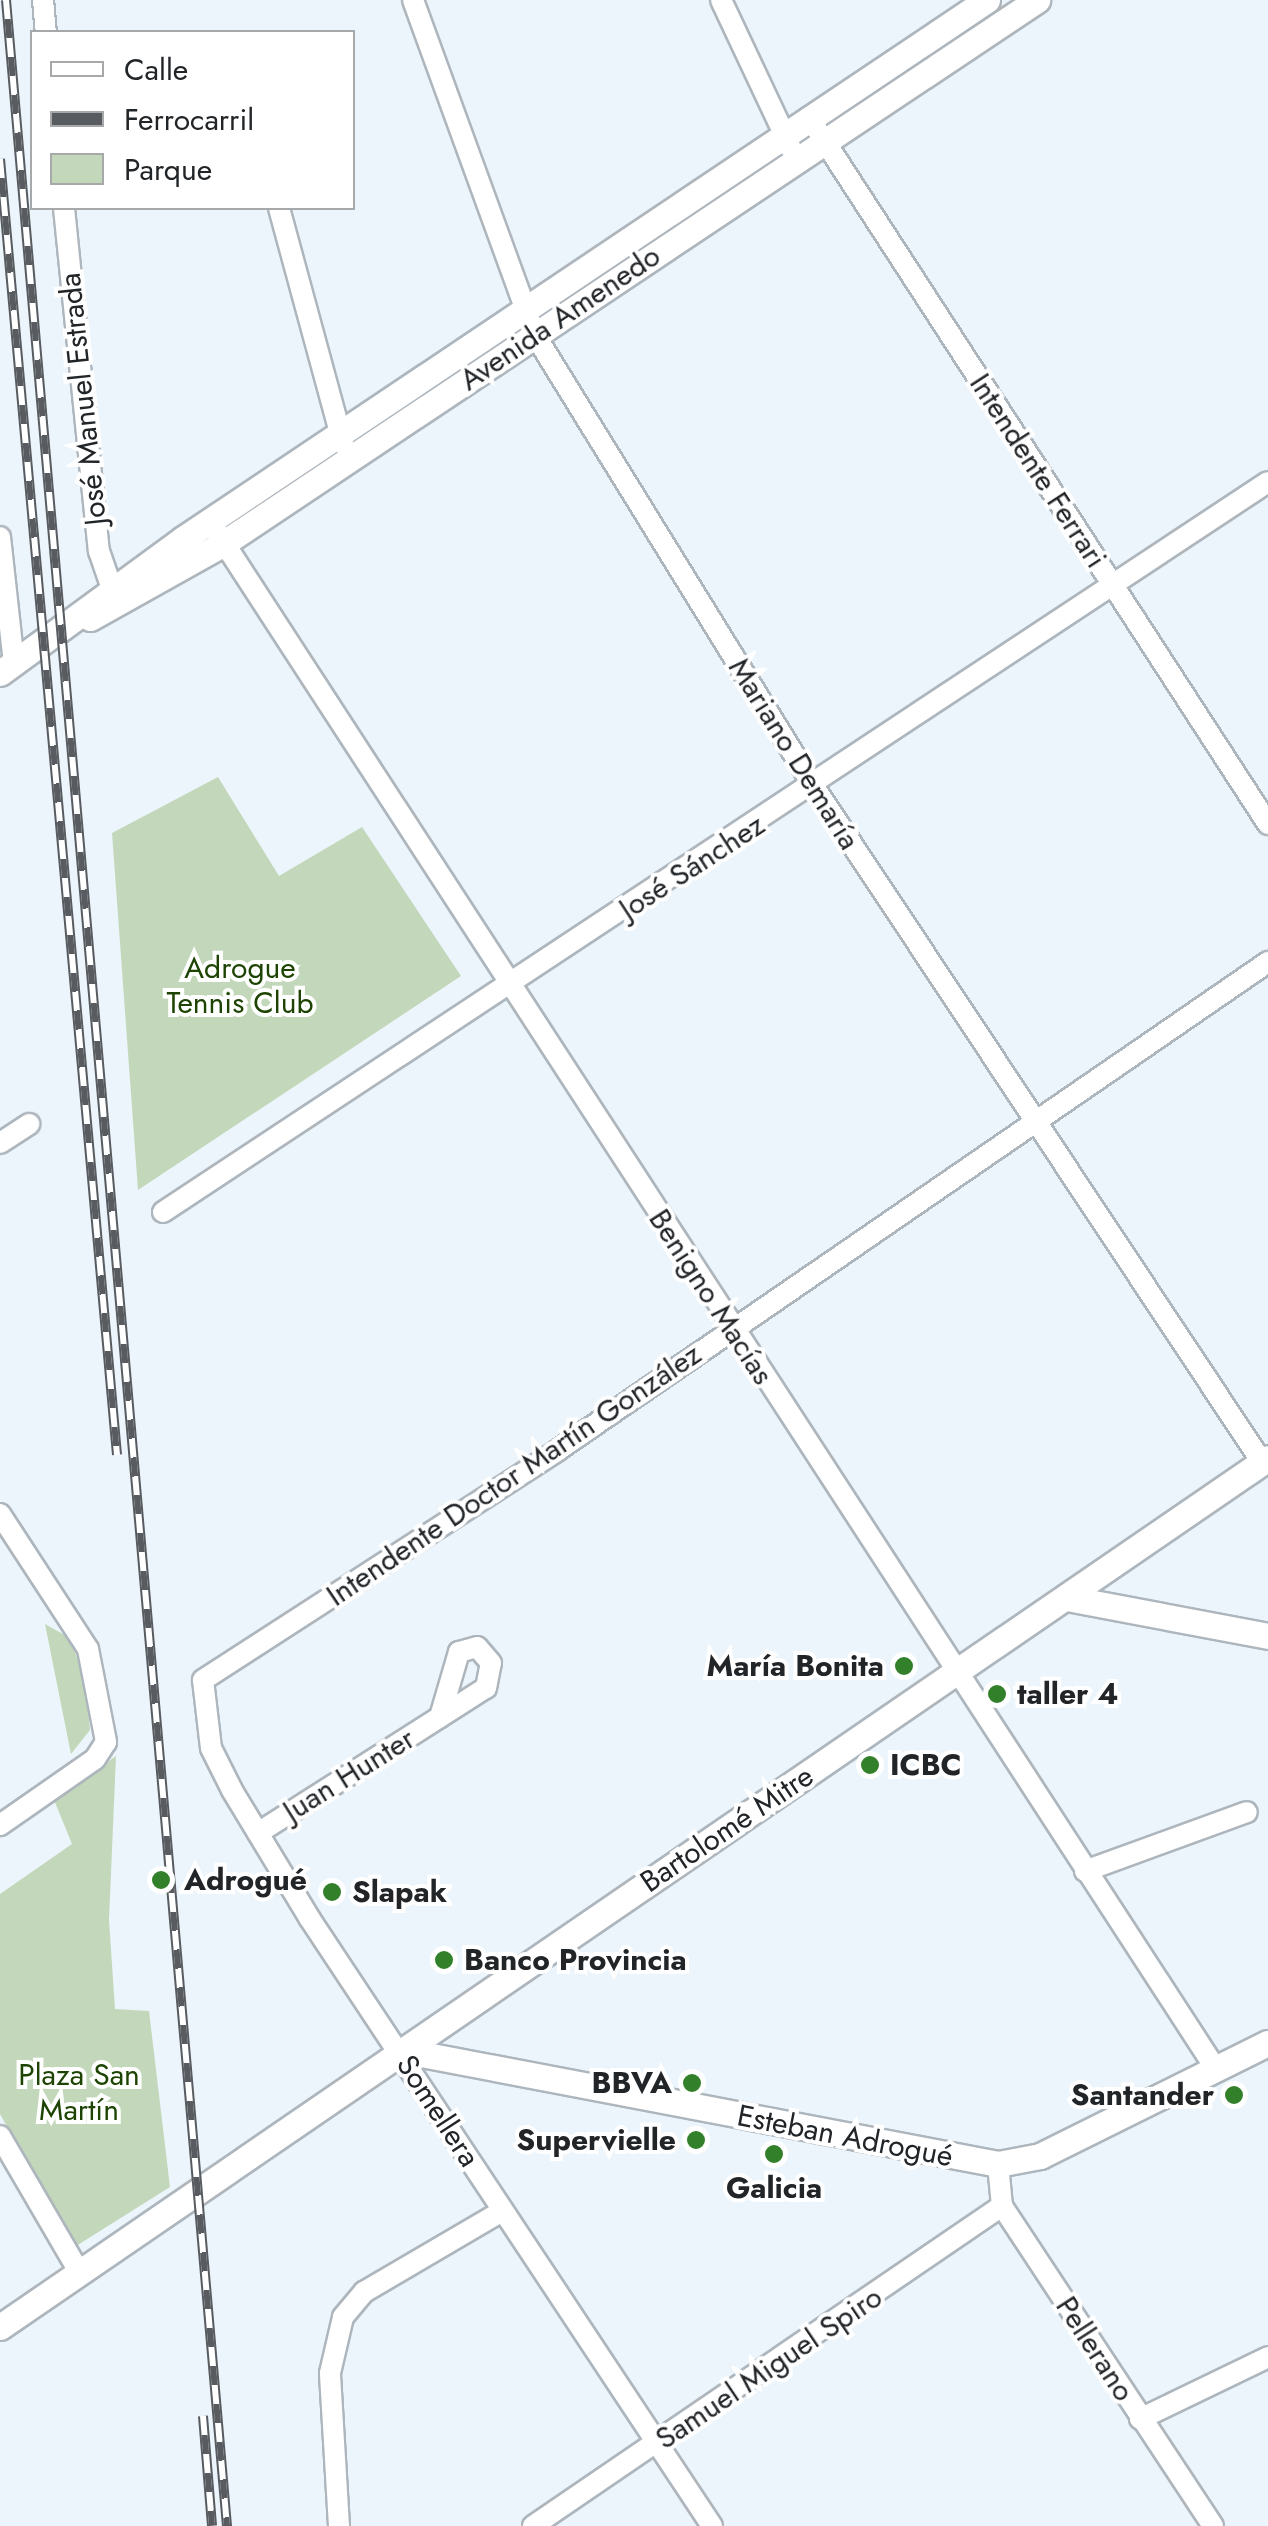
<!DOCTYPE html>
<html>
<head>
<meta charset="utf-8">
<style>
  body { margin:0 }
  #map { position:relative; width:1268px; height:2526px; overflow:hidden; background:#ecf5fb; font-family:Jost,sans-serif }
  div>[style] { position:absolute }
  .green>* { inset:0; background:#c3d8ba }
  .roads { filter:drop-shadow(2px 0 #aeb6bd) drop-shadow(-2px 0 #aeb6bd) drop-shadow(0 2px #aeb6bd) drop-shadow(0 -2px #aeb6bd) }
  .minor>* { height:20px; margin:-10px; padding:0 10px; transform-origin:10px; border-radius:10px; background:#fff }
  .tertiary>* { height:25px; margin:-12.5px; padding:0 12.5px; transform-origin:12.5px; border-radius:12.5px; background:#fff }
  .rail>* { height:10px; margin-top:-5px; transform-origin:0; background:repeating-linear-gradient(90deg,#fff 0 19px,#585c60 0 38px); box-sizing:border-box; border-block:2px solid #585c60 }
  .dots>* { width:28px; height:28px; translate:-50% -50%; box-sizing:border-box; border:5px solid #fff; border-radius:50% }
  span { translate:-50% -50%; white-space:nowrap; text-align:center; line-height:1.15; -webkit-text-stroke:8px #fff; paint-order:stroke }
  .street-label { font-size:30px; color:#222528 }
  .park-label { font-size:30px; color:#1e4403 }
  .poi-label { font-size:30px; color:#222528; font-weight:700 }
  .right { translate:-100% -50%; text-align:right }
  .left { translate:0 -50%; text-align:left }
  .legend { position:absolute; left:30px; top:30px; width:325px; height:180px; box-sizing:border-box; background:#fff; border:2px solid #a7a8a9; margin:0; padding:12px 18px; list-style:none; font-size:30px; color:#222528 }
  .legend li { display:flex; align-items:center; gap:20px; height:50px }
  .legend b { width:50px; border:2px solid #a7a8a9 }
</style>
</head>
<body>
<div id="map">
  <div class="green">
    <i style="clip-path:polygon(218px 777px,279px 876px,362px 827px,461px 976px,138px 1190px,112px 833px)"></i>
    <i style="clip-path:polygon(45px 1624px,70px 1638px,86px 1683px,90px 1730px,71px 1754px)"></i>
    <i style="clip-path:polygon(116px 1756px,109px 1920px,115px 2009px,149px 2011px,170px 2187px,73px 2248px,0 2114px,0 1894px,72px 1844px,54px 1800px)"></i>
  </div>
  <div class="roads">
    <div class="minor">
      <i style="left:43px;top:0;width:32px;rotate:85deg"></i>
      <i style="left:413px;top:0;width:357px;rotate:70deg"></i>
      <i style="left:535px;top:335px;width:531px;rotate:58.31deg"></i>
      <i style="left:814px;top:787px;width:810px;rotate:56.43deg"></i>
      <i style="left:721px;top:0;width:165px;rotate:64.8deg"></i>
      <i style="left:809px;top:117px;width:843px;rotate:57.01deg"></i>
      <i style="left:64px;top:208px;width:345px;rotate:84.2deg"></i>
      <i style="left:99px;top:551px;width:39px;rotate:71deg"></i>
      <i style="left:279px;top:208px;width:245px;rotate:74.8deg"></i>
      <i style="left:217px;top:532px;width:1833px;rotate:56.98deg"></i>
      <i style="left:0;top:537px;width:128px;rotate:83.7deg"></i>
      <i style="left:0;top:1143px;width:35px;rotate:-33deg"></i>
      <i style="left:163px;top:1212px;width:1324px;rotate:-33.45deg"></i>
      <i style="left:0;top:1514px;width:161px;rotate:56.9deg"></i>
      <i style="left:88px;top:1649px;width:95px;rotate:79deg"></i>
      <i style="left:106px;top:1742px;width:20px;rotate:123deg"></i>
      <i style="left:95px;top:1759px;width:116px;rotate:145.2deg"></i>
      <i style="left:258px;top:1833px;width:270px;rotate:-32.5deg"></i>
      <i style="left:486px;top:1688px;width:25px;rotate:-79deg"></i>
      <i style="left:491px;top:1663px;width:21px;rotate:-131deg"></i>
      <i style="left:477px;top:1647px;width:19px;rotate:164deg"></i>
      <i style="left:459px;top:1652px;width:68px;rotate:106.3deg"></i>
      <i style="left:1085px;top:1871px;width:172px;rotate:-20deg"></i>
      <i style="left:0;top:2136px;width:157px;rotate:59.8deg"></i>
      <i style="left:998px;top:2164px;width:42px;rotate:84.6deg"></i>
      <i style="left:1002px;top:2206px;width:383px;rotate:56.6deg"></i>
      <i style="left:1140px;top:2419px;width:142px;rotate:-25.8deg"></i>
      <i style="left:339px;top:2526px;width:153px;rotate:-93.4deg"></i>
      <i style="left:330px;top:2373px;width:57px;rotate:-76.9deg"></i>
      <i style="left:343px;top:2317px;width:33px;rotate:-50deg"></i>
      <i style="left:364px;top:2292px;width:160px;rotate:-30.4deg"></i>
      <i style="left:533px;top:2526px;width:568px;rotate:-34.31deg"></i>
      <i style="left:712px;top:2526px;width:728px;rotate:-123.52deg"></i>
      <i style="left:310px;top:1919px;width:151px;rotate:-121.2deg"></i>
      <i style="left:232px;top:1790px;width:47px;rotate:-116.6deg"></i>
      <i style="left:211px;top:1748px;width:68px;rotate:-96.7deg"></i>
      <i style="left:203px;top:1680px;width:423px;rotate:-32.9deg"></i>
      <i style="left:558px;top:1450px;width:862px;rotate:-34.5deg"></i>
    </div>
    <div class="tertiary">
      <i style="left:90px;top:618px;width:154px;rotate:-29.2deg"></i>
      <i style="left:224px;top:543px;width:978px;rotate:-33.74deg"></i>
      <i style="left:0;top:673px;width:227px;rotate:-36.2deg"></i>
      <i style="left:183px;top:539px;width:968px;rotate:-33.84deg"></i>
      <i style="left:1067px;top:1598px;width:205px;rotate:10.7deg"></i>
      <i style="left:400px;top:2050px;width:609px;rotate:10.79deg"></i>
      <i style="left:998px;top:2164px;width:43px;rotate:-10.8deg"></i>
      <i style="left:1040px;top:2156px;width:254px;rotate:-26.4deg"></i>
      <i style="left:0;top:2327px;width:1537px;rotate:-34.42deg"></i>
    </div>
  </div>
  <div class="rail">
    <i style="left:6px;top:0;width:2536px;rotate:85deg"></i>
    <i style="left:0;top:159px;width:1301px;rotate:84.84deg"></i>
    <i style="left:203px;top:2416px;width:110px;rotate:85.3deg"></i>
  </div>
  <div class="dots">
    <i style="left:904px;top:1666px;background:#32802a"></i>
    <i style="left:997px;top:1694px;background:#32802a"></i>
    <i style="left:870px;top:1765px;background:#32802a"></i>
    <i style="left:161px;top:1880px;background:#32802a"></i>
    <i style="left:332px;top:1892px;background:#32802a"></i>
    <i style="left:444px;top:1960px;background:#32802a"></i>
    <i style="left:692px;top:2083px;background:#32802a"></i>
    <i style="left:1234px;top:2095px;background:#32802a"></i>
    <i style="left:696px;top:2140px;background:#32802a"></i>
    <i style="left:774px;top:2154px;background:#32802a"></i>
  </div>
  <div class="street-label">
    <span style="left:560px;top:318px;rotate:-34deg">Avenida Amenedo</span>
    <span style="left:83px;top:399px;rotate:-96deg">José Manuel Estrada</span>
    <span style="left:1038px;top:471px;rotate:57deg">Intendente Ferrari</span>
    <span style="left:794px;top:754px;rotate:58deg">Mariano Demaría</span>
    <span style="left:692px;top:867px;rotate:-33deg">José Sánchez</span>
    <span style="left:711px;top:1297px;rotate:57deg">Benigno Macías</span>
    <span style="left:514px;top:1475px;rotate:-34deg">Intendente Doctor Martín González</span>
    <span style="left:349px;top:1775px;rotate:-32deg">Juan Hunter</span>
    <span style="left:727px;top:1829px;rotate:-34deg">Bartolomé Mitre</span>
    <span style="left:438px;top:2111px;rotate:57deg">Somellera</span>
    <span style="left:845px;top:2136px;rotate:11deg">Esteban Adrogué</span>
    <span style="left:1095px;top:2349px;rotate:57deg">Pellerano</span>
    <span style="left:769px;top:2368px;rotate:-34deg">Samuel Miguel Spiro</span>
  </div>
  <div class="park-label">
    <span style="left:240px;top:985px">Adrogue<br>Tennis Club</span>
    <span style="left:79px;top:2092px">Plaza San<br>Martín</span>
  </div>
  <div class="poi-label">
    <span class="right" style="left:884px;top:1666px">María Bonita</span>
    <span class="left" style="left:1017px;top:1694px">taller 4</span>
    <span class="left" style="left:890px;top:1765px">ICBC</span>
    <span class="left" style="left:184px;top:1880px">Adrogué</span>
    <span class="left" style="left:352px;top:1892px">Slapak</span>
    <span class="left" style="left:464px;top:1960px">Banco Provincia</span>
    <span class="right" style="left:672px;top:2083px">BBVA</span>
    <span class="right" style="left:1214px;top:2095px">Santander</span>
    <span class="right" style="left:676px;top:2140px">Supervielle</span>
    <span style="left:774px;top:2188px">Galicia</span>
  </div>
  <ul class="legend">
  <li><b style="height:12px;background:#fff"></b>Calle</li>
  <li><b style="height:12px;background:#585c60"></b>Ferrocarril</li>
  <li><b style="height:28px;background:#c3d8ba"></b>Parque</li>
  </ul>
</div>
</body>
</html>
